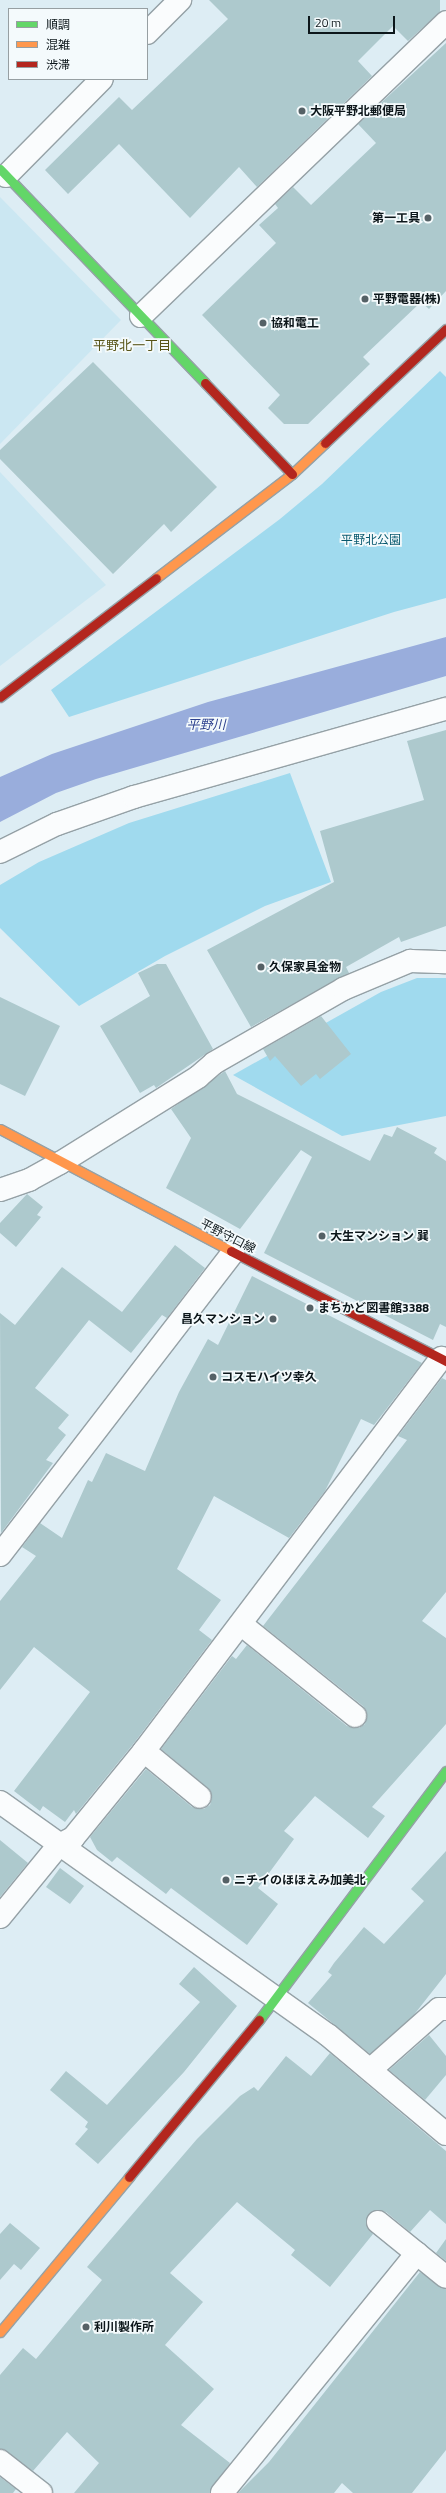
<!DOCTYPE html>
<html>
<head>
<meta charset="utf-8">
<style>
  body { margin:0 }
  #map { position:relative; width:446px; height:2493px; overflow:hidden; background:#ddedf4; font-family:"Titillium Web","Noto Sans JP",sans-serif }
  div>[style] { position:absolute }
  .built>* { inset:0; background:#cbe7f2 }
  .green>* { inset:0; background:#a0daee }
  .water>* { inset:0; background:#99addc }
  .building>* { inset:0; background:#adc9cd }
  .roads { filter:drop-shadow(1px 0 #95a1a6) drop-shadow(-1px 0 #95a1a6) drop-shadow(0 1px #95a1a6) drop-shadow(0 -1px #95a1a6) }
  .street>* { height:22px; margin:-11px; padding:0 11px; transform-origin:11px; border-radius:11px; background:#fafcfd }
  .fast>* { height:9px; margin:-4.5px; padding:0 4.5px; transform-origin:4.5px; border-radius:4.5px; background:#63d668 }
  .slow>* { height:9px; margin:-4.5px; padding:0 4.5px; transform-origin:4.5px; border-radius:4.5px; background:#ff974d }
  .jam>* { height:9px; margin:-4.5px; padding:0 4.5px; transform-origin:4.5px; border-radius:4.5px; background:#b3261e }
  .dots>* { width:11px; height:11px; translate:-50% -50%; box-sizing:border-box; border:2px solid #f4fafc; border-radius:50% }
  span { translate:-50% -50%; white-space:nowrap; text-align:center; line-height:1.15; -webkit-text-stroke:3.5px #f4fafc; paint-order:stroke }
  .poi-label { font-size:12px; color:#0c161a; font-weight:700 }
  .left { translate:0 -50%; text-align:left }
  .right { translate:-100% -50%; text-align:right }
  .park-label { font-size:12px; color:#08596f }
  .street-label { font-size:12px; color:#0c161a }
  .neighbourhood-label { font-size:13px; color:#585518 }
  .water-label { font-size:13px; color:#2d418e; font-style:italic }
  .legend { position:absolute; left:8px; top:8px; width:140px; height:72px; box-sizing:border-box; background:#f4fafc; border:1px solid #979fa2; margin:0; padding:5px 7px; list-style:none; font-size:12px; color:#0c161a }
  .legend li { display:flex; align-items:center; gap:8px; height:20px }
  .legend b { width:20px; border:1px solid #979fa2 }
  .scale { position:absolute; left:308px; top:16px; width:87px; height:18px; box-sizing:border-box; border:2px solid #0c161a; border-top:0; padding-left:5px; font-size:12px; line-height:14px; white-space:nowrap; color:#0c161a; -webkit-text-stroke:3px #f4fafc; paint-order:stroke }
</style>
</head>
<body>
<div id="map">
  <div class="built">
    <i style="clip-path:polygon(0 197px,121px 320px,0 444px)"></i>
    <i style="clip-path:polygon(0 472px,106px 585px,0 666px)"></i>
  </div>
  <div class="green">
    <i style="clip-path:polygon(440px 371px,446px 377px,446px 598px,394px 612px,69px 717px,51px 690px,280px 519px,322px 484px)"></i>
    <i style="clip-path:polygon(290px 773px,331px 882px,265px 906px,165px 956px,79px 1006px,0 928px,0 885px,39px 862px,129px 823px)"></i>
    <i style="clip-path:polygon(417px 978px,446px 978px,446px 1116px,342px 1136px,233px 1075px,381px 992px)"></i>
  </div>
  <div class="water">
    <i style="clip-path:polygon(446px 637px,446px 676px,96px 779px,56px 793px,0 822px,0 777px,52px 754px,208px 702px)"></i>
  </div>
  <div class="building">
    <i style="clip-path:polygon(209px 0,440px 0,440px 12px,408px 41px,393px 26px,358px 61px,372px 76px,257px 187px,239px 167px,190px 218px,119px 144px,68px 194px,45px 170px,119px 97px,132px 110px,228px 19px)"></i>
    <i style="clip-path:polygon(446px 43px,446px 291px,429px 309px,421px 302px,363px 357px,370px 364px,308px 424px,284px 424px,268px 408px,280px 395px,202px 315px,276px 243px,259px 225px,278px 208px,275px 204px,293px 187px,311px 205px,376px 143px,358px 124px)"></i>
    <i style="clip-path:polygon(93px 362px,217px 487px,171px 532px,164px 524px,113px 574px,0 459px,0 450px)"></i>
    <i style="clip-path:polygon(446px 730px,446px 926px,401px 942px,399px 937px,346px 967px,349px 973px,251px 1027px,207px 950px,334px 882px,320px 831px,424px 800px,407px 741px)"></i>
    <i style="clip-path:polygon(157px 964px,166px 964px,213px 1049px,156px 1088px,154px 1085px,140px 1093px,100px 1026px,150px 996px,138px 973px)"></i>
    <i style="clip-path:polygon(0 997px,60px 1026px,25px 1096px,0 1084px)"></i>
    <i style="clip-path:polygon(321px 1016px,351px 1054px,320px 1079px,316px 1074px,301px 1086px,275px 1056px,270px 1061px,263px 1049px)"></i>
    <i style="clip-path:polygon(225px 1071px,237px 1094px,370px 1161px,384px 1134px,392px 1137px,397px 1127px,437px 1148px,434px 1153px,446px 1161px,446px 1327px,440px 1324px,433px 1340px,264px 1253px,312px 1157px,301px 1150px,240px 1229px,166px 1188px,191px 1138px,171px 1109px)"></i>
    <i style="clip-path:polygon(27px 1194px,43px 1207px,37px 1215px,41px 1217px,16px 1247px,0 1233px,0 1223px)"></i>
    <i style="clip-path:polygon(175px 1245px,205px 1268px,167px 1318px,162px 1315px,131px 1353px,89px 1320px,35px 1388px,69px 1415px,58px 1428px,66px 1435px,46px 1460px,53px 1463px,1px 1533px,0 1313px,15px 1325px,62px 1267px,122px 1312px)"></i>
    <i style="clip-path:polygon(252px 1276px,422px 1363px,374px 1425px,361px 1419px,325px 1491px,289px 1538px,214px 1496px,177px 1569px,221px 1600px,199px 1630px,212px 1640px,134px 1743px,76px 1814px,74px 1810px,65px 1822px,43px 1806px,40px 1811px,14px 1791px,90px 1692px,34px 1647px,0 1690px,0 1601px,36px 1556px,22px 1547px,40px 1523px,62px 1538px,88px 1480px,92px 1482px,106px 1453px,145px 1471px,179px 1392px,208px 1339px,218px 1345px)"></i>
    <i style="clip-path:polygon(442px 1378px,446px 1380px,446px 1592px,422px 1621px,446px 1638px,446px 1724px,372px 1807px,385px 1816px,368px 1838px,315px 1796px,284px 1831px,294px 1839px,258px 1888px,278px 1904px,247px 1945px,171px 1888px,166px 1894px,117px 1857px,112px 1862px,97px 1850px,90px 1837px,146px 1769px,192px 1807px,204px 1809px,210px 1805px,212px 1799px,208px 1788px,161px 1749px,232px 1656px,236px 1659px,247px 1645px,347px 1726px,359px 1728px,365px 1724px,367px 1712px,363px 1706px,263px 1626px,407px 1440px,398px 1436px)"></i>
    <i style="clip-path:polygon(0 1840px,28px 1863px,0 1897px)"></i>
    <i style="clip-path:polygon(446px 1851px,446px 1974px,413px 2016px,370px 2054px,308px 2003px,332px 1975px,328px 1972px,334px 1963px,364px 1927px,384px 1944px,424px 1901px,411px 1889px)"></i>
    <i style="clip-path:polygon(60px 1868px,84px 1886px,70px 1904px,46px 1887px)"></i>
    <i style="clip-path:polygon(194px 1967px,237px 2006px,184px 2072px,98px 2164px,75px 2144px,88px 2129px,85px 2127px,88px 2122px,50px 2090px,66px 2071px,107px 2105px,200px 2002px,179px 1984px)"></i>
    <i style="clip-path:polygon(429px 2035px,446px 2056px,446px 2075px,425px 2100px,389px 2070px)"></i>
    <i style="clip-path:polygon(330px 2053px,446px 2151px,446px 2224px,430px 2210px,410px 2232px,386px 2212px,373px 2211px,366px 2220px,373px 2234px,330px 2287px,291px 2255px,295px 2250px,237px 2202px,170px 2273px,203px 2302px,165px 2345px,214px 2389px,181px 2425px,230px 2463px,210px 2493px,74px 2493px,99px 2463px,67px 2432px,33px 2471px,0 2449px,0 2375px,23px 2348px,36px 2359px,102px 2280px,87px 2267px,197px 2139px,240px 2096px,254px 2087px,258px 2091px,286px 2056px,311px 2076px)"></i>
    <i style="clip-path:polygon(10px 2223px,40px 2248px,21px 2270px,14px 2264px,0 2280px,0 2234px)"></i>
    <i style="clip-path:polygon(446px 2239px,446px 2261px,436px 2253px)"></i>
    <i style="clip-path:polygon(420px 2272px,446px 2289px,446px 2450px,412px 2493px,353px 2493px,342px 2483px,334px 2493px,238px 2493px,269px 2462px)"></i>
    <i style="clip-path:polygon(0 2477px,16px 2489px,13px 2493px,0 2493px)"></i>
  </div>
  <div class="roads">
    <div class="street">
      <i style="left:147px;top:33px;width:47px;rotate:-45deg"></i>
      <i style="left:6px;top:176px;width:136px;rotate:-45.3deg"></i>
      <i style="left:141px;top:316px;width:424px;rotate:-43.9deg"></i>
      <i style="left:0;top:852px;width:64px;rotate:-26.2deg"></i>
      <i style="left:57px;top:824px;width:82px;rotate:-19.3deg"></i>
      <i style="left:134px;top:797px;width:324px;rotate:-15.8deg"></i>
      <i style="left:0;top:1190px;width:31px;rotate:-19deg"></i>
      <i style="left:29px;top:1180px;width:35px;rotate:-29deg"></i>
      <i style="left:60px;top:1163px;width:163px;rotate:-31.9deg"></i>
      <i style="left:198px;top:1077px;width:21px;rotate:-41deg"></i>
      <i style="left:214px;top:1063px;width:149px;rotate:-29.8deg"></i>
      <i style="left:343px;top:989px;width:73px;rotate:-22.7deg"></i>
      <i style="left:410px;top:961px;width:36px;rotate:2deg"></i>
      <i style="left:0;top:1555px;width:382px;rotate:-52.4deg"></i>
      <i style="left:242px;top:1625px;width:145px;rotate:38.8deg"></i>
      <i style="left:144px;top:1751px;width:72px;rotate:39.4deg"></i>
      <i style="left:0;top:1802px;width:402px;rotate:35.4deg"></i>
      <i style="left:328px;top:2035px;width:154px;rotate:40deg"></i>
      <i style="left:0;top:1917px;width:93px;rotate:-50.7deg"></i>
      <i style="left:59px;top:1845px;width:16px;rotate:-27deg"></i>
      <i style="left:73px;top:1838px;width:112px;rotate:-50.8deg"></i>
      <i style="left:144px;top:1751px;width:493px;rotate:-52.9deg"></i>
      <i style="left:370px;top:2070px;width:92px;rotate:-41.5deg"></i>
      <i style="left:439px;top:2009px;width:7px"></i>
      <i style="left:378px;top:2222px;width:87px;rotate:39deg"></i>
      <i style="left:0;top:2461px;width:52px;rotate:38deg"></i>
      <i style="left:222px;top:2493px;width:309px;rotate:-50.9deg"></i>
    </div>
    <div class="fast">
      <i style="left:0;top:169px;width:296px;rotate:46.2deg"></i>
      <i style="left:259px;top:2020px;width:311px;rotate:-53.1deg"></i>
    </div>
    <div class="slow">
      <i style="left:156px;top:578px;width:171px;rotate:-37.4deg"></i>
      <i style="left:292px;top:474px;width:45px;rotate:-43.2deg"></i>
      <i style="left:0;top:1129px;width:261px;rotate:27.8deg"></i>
      <i style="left:0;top:2332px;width:202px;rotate:-50.2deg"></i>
    </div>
    <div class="jam">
      <i style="left:205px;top:383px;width:126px;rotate:46.3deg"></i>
      <i style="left:325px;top:443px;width:166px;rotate:-43.3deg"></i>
      <i style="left:0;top:697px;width:196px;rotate:-37.3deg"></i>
      <i style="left:231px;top:1251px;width:242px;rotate:27.1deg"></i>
      <i style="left:129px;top:2177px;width:204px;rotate:-50.4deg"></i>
    </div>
  </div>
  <div class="dots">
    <i style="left:302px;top:111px;background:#556166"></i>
    <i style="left:428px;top:218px;background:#556166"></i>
    <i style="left:365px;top:299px;background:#556166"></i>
    <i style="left:263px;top:323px;background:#556166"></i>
    <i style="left:261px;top:967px;background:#556166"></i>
    <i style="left:322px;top:1236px;background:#556166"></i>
    <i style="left:310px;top:1308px;background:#556166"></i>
    <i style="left:273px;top:1319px;background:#556166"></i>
    <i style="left:213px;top:1377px;background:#556166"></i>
    <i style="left:226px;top:1880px;background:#556166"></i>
    <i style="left:86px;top:2327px;background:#556166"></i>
  </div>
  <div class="poi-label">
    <span class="left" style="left:310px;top:111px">大阪平野北郵便局</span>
    <span class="right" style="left:420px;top:218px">第一工具</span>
    <span class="left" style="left:373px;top:299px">平野電器(株)</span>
    <span class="left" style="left:271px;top:323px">協和電工</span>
    <span class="left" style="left:269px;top:967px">久保家具金物</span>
    <span class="left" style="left:330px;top:1236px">大生マンション 巽</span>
    <span class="left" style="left:318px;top:1308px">まちかど図書館3388</span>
    <span class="right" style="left:265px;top:1319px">昌久マンション</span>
    <span class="left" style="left:221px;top:1377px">コスモハイツ幸久</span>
    <span class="left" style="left:234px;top:1880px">ニチイのほほえみ加美北</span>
    <span class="left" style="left:94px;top:2327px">利川製作所</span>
  </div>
  <div class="park-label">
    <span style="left:371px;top:540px">平野北公園</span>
  </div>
  <div class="street-label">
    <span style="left:228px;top:1236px;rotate:27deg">平野守口線</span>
  </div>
  <div class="neighbourhood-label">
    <span style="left:132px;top:345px">平野北一丁目</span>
  </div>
  <div class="water-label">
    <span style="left:206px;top:724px">平野川</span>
  </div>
  <ul class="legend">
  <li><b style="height:5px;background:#63d668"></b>順調</li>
  <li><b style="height:5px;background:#ff974d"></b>混雑</li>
  <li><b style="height:5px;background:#b3261e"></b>渋滞</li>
  </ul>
  <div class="scale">20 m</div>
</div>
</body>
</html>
